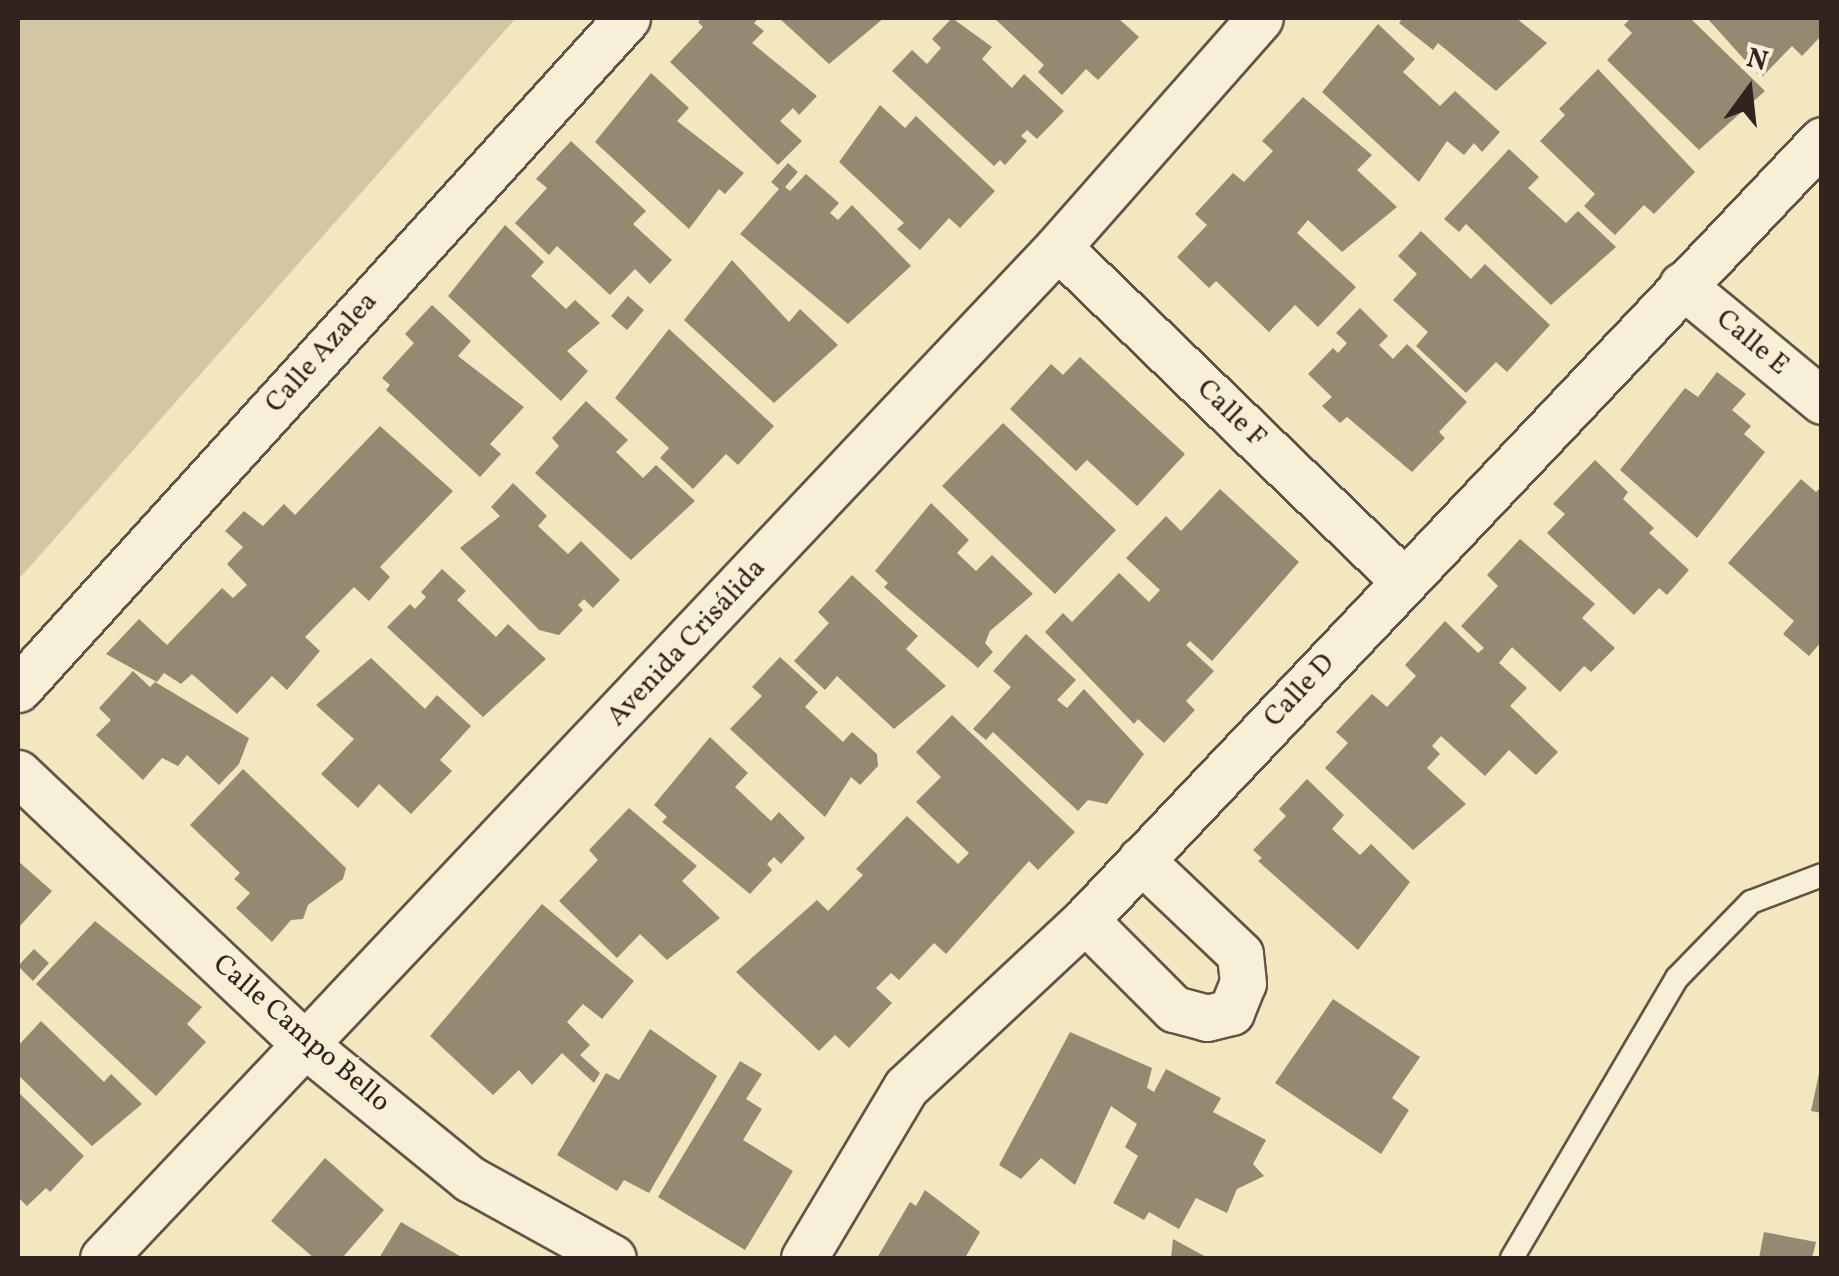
<!DOCTYPE html>
<html>
<head>
<meta charset="utf-8">
<style>
  body { margin:0 }
  #map { position:relative; width:1839px; height:1276px; overflow:hidden; background:#f3e7c0; font-family:Vollkorn,serif }
  div>[style] { position:absolute }
  .green>* { inset:0; background:#d2c6a4 }
  .building>* { inset:0; background:#968972 }
  .roads { filter:drop-shadow(2px 0 #625446) drop-shadow(-2px 0 #625446) drop-shadow(0 2px #625446) drop-shadow(0 -2px #625446) }
  .service>* { height:22px; margin:-11px; padding:0 11px; transform-origin:11px; border-radius:11px; background:#f7efd6 }
  .minor>* { height:45px; margin:-22.5px; padding:0 22.5px; transform-origin:22.5px; border-radius:22.5px; background:#f7efd6 }
  span { translate:-50% -50%; white-space:nowrap; text-align:center; line-height:1.15; -webkit-text-stroke:8px #f7efd6; paint-order:stroke }
  .street-label { font-size:28px; color:#31231d }
  .frame { position:absolute; inset:0; border:20px solid #31231d; pointer-events:none }
  .north { position:absolute; left:1699px; top:40px; width:100px; height:100px; -webkit-text-stroke:8px #f7efd6; paint-order:stroke; rotate:15deg; font-size:28px; font-weight:700; line-height:40px; text-align:center; color:#31231d }
  .north::after { content:''; display:block; margin:auto; width:35px; height:45px; background:#31231d; clip-path:polygon(50% 0,100% 100%,50% 72%,0 100%) }
</style>
</head>
<body>
<div id="map">
  <div class="green">
    <i style="clip-path:polygon(18px 18px,516px 18px,18px 580px)"></i>
  </div>
  <div class="building">
    <i style="clip-path:polygon(702px 18px,759px 18px,754px 23px,764px 31px,752px 43px,817px 96px,799px 115px,793px 108px,780px 121px,802px 141px,778px 165px,670px 62px,703px 27px,698px 22px)"></i>
    <i style="clip-path:polygon(779px 18px,884px 18px,829px 64px)"></i>
    <i style="clip-path:polygon(952px 18px,992px 47px,982px 59px,1012px 88px,1024px 74px,1064px 111px,1037px 139px,1027px 130px,1021px 136px,1027px 141px,1005px 165px,1000px 160px,994px 166px,892px 71px,912px 50px,927px 64px,941px 48px,932px 39px)"></i>
    <i style="clip-path:polygon(994px 18px,1118px 18px,1139px 37px,1098px 80px,1086px 69px,1062px 95px,1038px 72px,1044px 65px)"></i>
    <i style="clip-path:polygon(1403px 18px,1516px 18px,1547px 43px,1496px 91px,1438px 43px,1433px 50px,1399px 23px)"></i>
    <i style="clip-path:polygon(1631px 18px,1690px 18px,1765px 91px,1699px 150px,1607px 60px,1632px 33px,1624px 25px)"></i>
    <i style="clip-path:polygon(1707px 18px,1822px 18px,1822px 35px,1802px 56px,1792px 46px,1761px 78px)"></i>
    <i style="clip-path:polygon(1378px 24px,1415px 59px,1403px 72px,1440px 106px,1455px 91px,1500px 132px,1482px 152px,1474px 143px,1464px 155px,1447px 141px,1419px 182px,1322px 92px)"></i>
    <i style="clip-path:polygon(1598px 69px,1695px 172px,1654px 214px,1644px 205px,1615px 235px,1584px 206px,1595px 194px,1540px 141px,1565px 115px,1559px 109px)"></i>
    <i style="clip-path:polygon(651px 73px,689px 108px,677px 121px,744px 173px,725px 194px,719px 189px,689px 229px,595px 142px)"></i>
    <i style="clip-path:polygon(1303px 97px,1372px 155px,1357px 170px,1397px 207px,1342px 252px,1308px 220px,1297px 233px,1356px 287px,1318px 327px,1295px 305px,1269px 332px,1216px 281px,1209px 288px,1177px 257px,1207px 225px,1195px 214px,1233px 173px,1244px 182px,1273px 151px,1262px 141px)"></i>
    <i style="clip-path:polygon(880px 105px,905px 128px,916px 116px,995px 191px,960px 228px,949px 218px,920px 250px,897px 229px,904px 223px,839px 162px)"></i>
    <i style="clip-path:polygon(571px 141px,646px 211px,633px 224px,672px 260px,650px 284px,635px 269px,610px 295px,557px 246px,549px 255px,515px 223px,547px 188px,536px 179px)"></i>
    <i style="clip-path:polygon(1509px 149px,1539px 177px,1528px 188px,1566px 223px,1578px 211px,1616px 247px,1551px 305px,1466px 224px,1459px 232px,1444px 219px)"></i>
    <i style="clip-path:polygon(788px 163px,798px 172px,785px 187px,790px 191px,806px 174px,839px 203px,830px 213px,838px 220px,852px 205px,911px 266px,848px 324px,740px 234px,779px 189px,771px 182px)"></i>
    <i style="clip-path:polygon(505px 225px,544px 262px,531px 276px,566px 309px,575px 300px,600px 323px,567px 351px,588px 371px,561px 401px,448px 296px)"></i>
    <i style="clip-path:polygon(1421px 231px,1471px 279px,1485px 264px,1550px 325px,1507px 372px,1496px 362px,1466px 393px,1416px 346px,1428px 332px,1393px 300px,1417px 274px,1398px 256px)"></i>
    <i style="clip-path:polygon(732px 260px,789px 322px,800px 309px,838px 345px,774px 403px,684px 320px)"></i>
    <i style="clip-path:polygon(628px 296px,644px 310px,627px 330px,611px 316px)"></i>
    <i style="clip-path:polygon(432px 305px,471px 341px,458px 356px,524px 407px,490px 444px,501px 454px,480px 477px,386px 390px,390px 385px,382px 378px,414px 343px,405px 334px)"></i>
    <i style="clip-path:polygon(1360px 308px,1388px 336px,1379px 345px,1393px 359px,1407px 344px,1467px 402px,1439px 432px,1445px 438px,1412px 472px,1347px 417px,1340px 423px,1322px 406px,1332px 397px,1308px 374px,1333px 348px,1338px 353px,1347px 343px,1336px 333px)"></i>
    <i style="clip-path:polygon(669px 329px,774px 426px,738px 465px,726px 454px,693px 489px,660px 458px,669px 448px,615px 398px)"></i>
    <i style="clip-path:polygon(1080px 357px,1185px 454px,1137px 506px,1087px 460px,1076px 471px,1010px 409px,1051px 364px,1063px 375px)"></i>
    <i style="clip-path:polygon(1717px 372px,1746px 394px,1732px 410px,1751px 426px,1744px 434px,1765px 452px,1697px 538px,1620px 470px,1685px 388px,1698px 397px)"></i>
    <i style="clip-path:polygon(586px 401px,628px 440px,616px 452px,643px 478px,656px 465px,695px 501px,631px 560px,535px 473px,559px 446px,552px 438px)"></i>
    <i style="clip-path:polygon(1003px 423px,1116px 530px,1055px 594px,942px 486px)"></i>
    <i style="clip-path:polygon(380px 426px,453px 491px,380px 567px,390px 577px,369px 601px,354px 587px,305px 637px,320px 651px,287px 690px,272px 676px,237px 714px,192px 674px,181px 684px,164px 673px,157px 682px,106px 654px,139px 619px,167px 645px,222px 588px,233px 598px,247px 585px,227px 564px,243px 547px,225px 531px,244px 511px,263px 526px,284px 504px,295px 515px)"></i>
    <i style="clip-path:polygon(1595px 460px,1628px 492px,1623px 499px,1654px 528px,1649px 533px,1689px 570px,1667px 595px,1659px 588px,1634px 615px,1547px 533px,1565px 514px,1553px 504px)"></i>
    <i style="clip-path:polygon(1801px 479px,1816px 492px,1822px 486px,1822px 641px,1809px 656px,1783px 634px,1794px 621px,1728px 563px)"></i>
    <i style="clip-path:polygon(513px 483px,547px 516px,538px 526px,568px 554px,581px 541px,620px 580px,593px 608px,584px 599px,578px 605px,583px 610px,559px 635px,539px 630px,460px 548px,500px 516px,491px 507px)"></i>
    <i style="clip-path:polygon(1220px 489px,1299px 562px,1212px 661px,1190px 641px,1186px 645px,1214px 671px,1186px 701px,1195px 710px,1164px 743px,1138px 719px,1134px 724px,1045px 632px,1063px 613px,1072px 622px,1119px 573px,1149px 602px,1160px 590px,1126px 558px,1166px 516px,1181px 531px)"></i>
    <i style="clip-path:polygon(931px 503px,969px 540px,957px 553px,976px 571px,992px 555px,1033px 594px,990px 631px,985px 643px,993px 652px,978px 668px,884px 587px,888px 583px,875px 571px)"></i>
    <i style="clip-path:polygon(1520px 539px,1595px 604px,1582px 618px,1615px 648px,1591px 672px,1584px 666px,1560px 692px,1512px 647px,1499px 663px,1527px 688px,1510px 706px,1558px 752px,1536px 775px,1509px 750px,1485px 776px,1441px 736px,1432px 746px,1440px 754px,1427px 768px,1466px 804px,1413px 850px,1325px 768px,1348px 743px,1336px 732px,1372px 694px,1387px 707px,1416px 676px,1405px 665px,1445px 621px,1478px 653px,1484px 648px,1461px 626px,1498px 586px,1487px 575px)"></i>
    <i style="clip-path:polygon(442px 569px,466px 591px,457px 600px,496px 637px,508px 624px,546px 659px,483px 717px,387px 627px,410px 604px,415px 609px,426px 597px,421px 592px)"></i>
    <i style="clip-path:polygon(852px 575px,918px 636px,906px 649px,946px 686px,894px 729px,837px 676px,825px 690px,794px 661px,829px 623px,818px 612px)"></i>
    <i style="clip-path:polygon(1026px 634px,1076px 680px,1057px 700px,1067px 708px,1084px 689px,1144px 754px,1107px 804px,1088px 800px,1078px 811px,993px 732px,986px 740px,973px 729px,1011px 687px,993px 671px)"></i>
    <i style="clip-path:polygon(780px 657px,818px 692px,805px 707px,843px 742px,852px 732px,877px 754px,878px 766px,860px 785px,851px 777px,825px 817px,730px 729px,762px 696px,752px 687px)"></i>
    <i style="clip-path:polygon(371px 658px,425px 709px,437px 695px,471px 726px,440px 760px,452px 771px,411px 814px,379px 784px,358px 808px,321px 774px,354px 739px,316px 705px)"></i>
    <i style="clip-path:polygon(133px 671px,150px 687px,155px 682px,249px 738px,239px 764px,219px 785px,187px 755px,178px 766px,162px 758px,143px 780px,96px 735px,111px 720px,99px 708px)"></i>
    <i style="clip-path:polygon(952px 715px,1075px 832px,1038px 870px,1029px 861px,946px 954px,934px 943px,899px 980px,891px 973px,876px 988px,892px 1003px,849px 1048px,835px 1035px,819px 1051px,736px 972px,817px 900px,828px 911px,863px 875px,856px 869px,907px 816px,958px 864px,969px 853px,916px 802px,941px 777px,916px 752px)"></i>
    <i style="clip-path:polygon(710px 737px,748px 773px,735px 787px,771px 821px,779px 812px,805px 838px,781px 864px,774px 857px,767px 864px,772px 870px,750px 894px,662px 822px,667px 817px,654px 805px)"></i>
    <i style="clip-path:polygon(243px 769px,346px 868px,343px 879px,308px 905px,303px 919px,291px 920px,272px 942px,236px 908px,250px 893px,234px 879px,240px 873px,190px 825px)"></i>
    <i style="clip-path:polygon(1307px 779px,1344px 815px,1332px 829px,1360px 855px,1371px 844px,1410px 882px,1358px 950px,1258px 861px,1262px 858px,1253px 850px,1286px 816px,1279px 809px)"></i>
    <i style="clip-path:polygon(629px 808px,697px 866px,682px 881px,720px 918px,667px 960px,640px 934px,617px 958px,559px 901px,598px 860px,589px 850px)"></i>
    <i style="clip-path:polygon(18px 861px,52px 891px,18px 928px)"></i>
    <i style="clip-path:polygon(542px 904px,634px 981px,602px 1019px,583px 1004px,567px 1022px,590px 1045px,580px 1055px,600px 1073px,594px 1083px,562px 1053px,532px 1085px,519px 1070px,493px 1095px,430px 1036px)"></i>
    <i style="clip-path:polygon(95px 921px,202px 1007px,187px 1024px,206px 1042px,156px 1096px,36px 984px)"></i>
    <i style="clip-path:polygon(34px 949px,49px 963px,33px 981px,18px 966px)"></i>
    <i style="clip-path:polygon(1333px 999px,1420px 1057px,1392px 1098px,1409px 1110px,1381px 1154px,1275px 1083px)"></i>
    <i style="clip-path:polygon(41px 1021px,104px 1082px,111px 1074px,142px 1104px,92px 1146px,18px 1075px,18px 1046px)"></i>
    <i style="clip-path:polygon(650px 1029px,717px 1076px,649px 1193px,624px 1180px,617px 1191px,557px 1155px,606px 1073px,619px 1080px)"></i>
    <i style="clip-path:polygon(1070px 1032px,1152px 1068px,1147px 1088px,1154px 1092px,1166px 1069px,1221px 1098px,1213px 1112px,1266px 1140px,1253px 1164px,1264px 1176px,1237px 1189px,1227px 1213px,1196px 1198px,1179px 1229px,1149px 1212px,1144px 1220px,1113px 1203px,1138px 1156px,1125px 1147px,1137px 1124px,1111px 1106px,1075px 1185px,1041px 1158px,1021px 1179px,999px 1165px)"></i>
    <i style="clip-path:polygon(740px 1061px,762px 1074px,746px 1099px,762px 1109px,743px 1140px,793px 1171px,745px 1250px,658px 1197px)"></i>
    <i style="clip-path:polygon(1820px 1069px,1822px 1069px,1822px 1113px,1811px 1111px)"></i>
    <i style="clip-path:polygon(18px 1092px,84px 1156px,50px 1192px,46px 1188px,27px 1206px,18px 1197px)"></i>
    <i style="clip-path:polygon(325px 1158px,384px 1210px,342px 1258px,314px 1258px,271px 1221px)"></i>
    <i style="clip-path:polygon(925px 1190px,980px 1232px,965px 1258px,877px 1258px,910px 1202px,916px 1206px)"></i>
    <i style="clip-path:polygon(401px 1222px,463px 1258px,379px 1258px)"></i>
    <i style="clip-path:polygon(1764px 1232px,1816px 1242px,1812px 1258px,1759px 1258px)"></i>
    <i style="clip-path:polygon(1173px 1239px,1208px 1258px,1171px 1258px)"></i>
  </div>
  <div class="roads">
    <div class="service">
      <i style="left:1512px;top:1258px;width:325px;rotate:-59.5deg"></i>
      <i style="left:1677px;top:978px;width:106px;rotate:-45.8deg"></i>
      <i style="left:1751px;top:902px;width:76px;rotate:-20.8deg"></i>
    </div>
    <div class="minor">
      <i style="left:1058px;top:247px;width:481px;rotate:44deg"></i>
      <i style="left:1682px;top:285px;width:182px;rotate:39.6deg"></i>
      <i style="left:18px;top:689px;width:906px;rotate:-47.77deg"></i>
      <i style="left:18px;top:773px;width:399px;rotate:43.4deg"></i>
      <i style="left:308px;top:1047px;width:209px;rotate:39.2deg"></i>
      <i style="left:470px;top:1179px;width:163px;rotate:28.9deg"></i>
      <i style="left:1085px;top:920px;width:126px;rotate:45deg"></i>
      <i style="left:1174px;top:1009px;width:34px;rotate:15deg"></i>
      <i style="left:1207px;top:1018px;width:25px;rotate:-14deg"></i>
      <i style="left:1231px;top:1012px;width:31px;rotate:-68deg"></i>
      <i style="left:1243px;top:983px;width:29px;rotate:-96deg"></i>
      <i style="left:1240px;top:954px;width:137px;rotate:-136.5deg"></i>
      <i style="left:103px;top:1258px;width:1391px;rotate:-46.63deg"></i>
      <i style="left:1058px;top:247px;width:305px;rotate:-48.6deg"></i>
      <i style="left:804px;top:1258px;width:199px;rotate:-59.2deg"></i>
      <i style="left:906px;top:1087px;width:245px;rotate:-43deg"></i>
      <i style="left:1085px;top:920px;width:1073px;rotate:-46.62deg"></i>
    </div>
  </div>
  <div class="street-label">
    <span style="left:1752px;top:343px;rotate:40deg">Calle E</span>
    <span style="left:322px;top:353px;rotate:-48deg">Calle Azalea</span>
    <span style="left:1231px;top:414px;rotate:44deg">Calle F</span>
    <span style="left:687px;top:643px;rotate:-47deg">Avenida Crisálida</span>
    <span style="left:1300px;top:691px;rotate:-47deg">Calle D</span>
    <span style="left:301px;top:1034px;rotate:41deg">Calle Campo Bello</span>
  </div>
  <div class="frame"></div>
  <div class="north">N</div>
</div>
</body>
</html>
